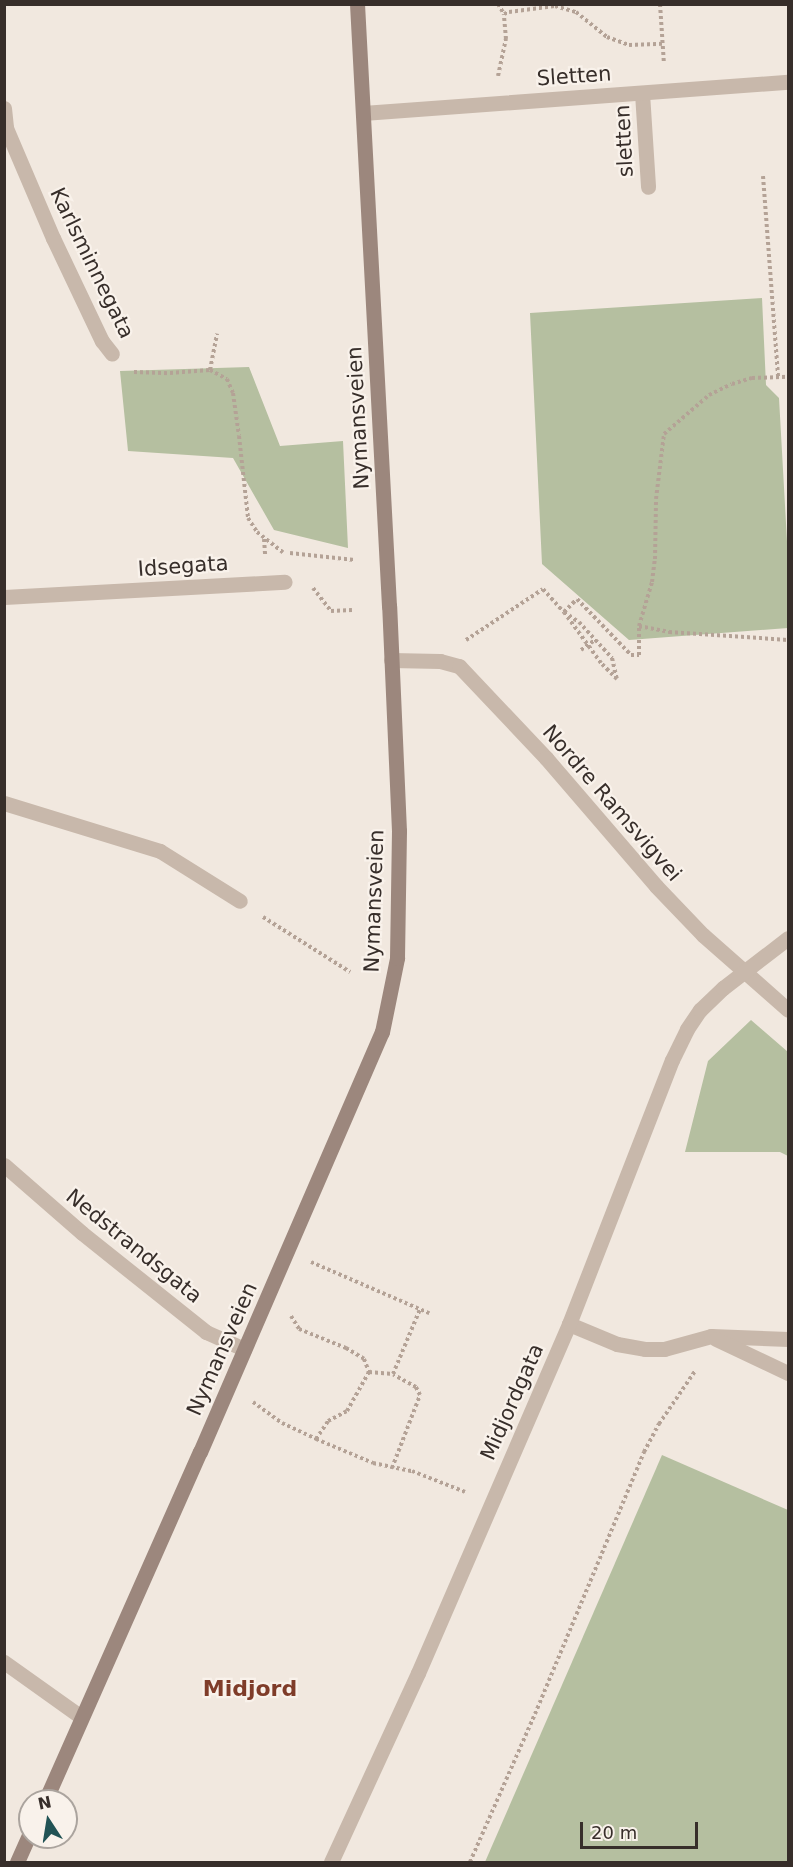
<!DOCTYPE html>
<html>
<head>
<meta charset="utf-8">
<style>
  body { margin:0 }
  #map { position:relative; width:793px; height:1867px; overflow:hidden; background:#f1e8df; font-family:"DejaVu Sans",sans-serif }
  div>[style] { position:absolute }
  .green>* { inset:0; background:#b5bfa0 }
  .path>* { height:4px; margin-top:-2px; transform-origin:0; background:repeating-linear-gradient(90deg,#b4a296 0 3px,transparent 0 6px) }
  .lane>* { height:15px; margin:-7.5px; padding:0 7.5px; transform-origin:7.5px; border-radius:7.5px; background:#c8b8ab }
  .street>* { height:15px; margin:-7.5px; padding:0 7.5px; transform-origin:7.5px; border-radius:7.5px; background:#c8b8ab }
  .secondary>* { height:15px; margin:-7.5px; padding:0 7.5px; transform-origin:7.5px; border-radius:7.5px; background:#9c877d }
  span { translate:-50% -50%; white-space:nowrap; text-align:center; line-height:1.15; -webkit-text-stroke:4.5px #f9f2eb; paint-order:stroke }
  .street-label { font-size:21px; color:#372e2a }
  .neighbourhood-label { font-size:22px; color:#7f3c29; font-weight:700 }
  .frame { position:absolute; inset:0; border:6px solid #372e2a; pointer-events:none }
  .north { position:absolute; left:18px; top:1789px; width:60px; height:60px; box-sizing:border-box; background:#f9f2eb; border:2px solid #aba49e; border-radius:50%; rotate:348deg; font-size:16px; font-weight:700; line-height:24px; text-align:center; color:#372e2a }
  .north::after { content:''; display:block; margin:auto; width:21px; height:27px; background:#225355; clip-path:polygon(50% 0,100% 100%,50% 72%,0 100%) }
  .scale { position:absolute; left:580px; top:1822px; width:118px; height:27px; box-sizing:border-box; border:3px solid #372e2a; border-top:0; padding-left:8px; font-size:18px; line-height:21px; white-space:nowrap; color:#372e2a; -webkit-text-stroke:4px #f9f2eb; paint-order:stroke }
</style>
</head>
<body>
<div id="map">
  <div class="green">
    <i style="clip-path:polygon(762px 298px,766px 385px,779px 398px,788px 559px,788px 628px,629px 640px,542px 564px,530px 313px)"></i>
    <i style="clip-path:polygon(249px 367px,280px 446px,343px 441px,348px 548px,274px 530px,233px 458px,128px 451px,120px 371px)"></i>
    <i style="clip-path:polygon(751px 1020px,788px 1052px,788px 1156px,780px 1152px,685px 1152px,708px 1061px)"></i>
    <i style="clip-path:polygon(662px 1455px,788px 1510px,788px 1862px,485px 1862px)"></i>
  </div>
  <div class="path">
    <i style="left:498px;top:4px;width:12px;rotate:59deg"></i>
    <i style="left:660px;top:4px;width:60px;rotate:86.2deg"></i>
    <i style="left:498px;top:76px;width:38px;rotate:-78deg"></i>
    <i style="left:506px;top:39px;width:25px;rotate:-95deg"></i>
    <i style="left:504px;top:14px;width:5px;rotate:-22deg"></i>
    <i style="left:509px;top:12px;width:46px;rotate:-7.4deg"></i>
    <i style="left:555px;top:6px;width:22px;rotate:16deg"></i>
    <i style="left:576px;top:12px;width:40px;rotate:39deg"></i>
    <i style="left:607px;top:37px;width:23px;rotate:20deg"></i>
    <i style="left:629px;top:45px;width:34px;rotate:-2deg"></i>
    <i style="left:763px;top:176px;width:202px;rotate:85.7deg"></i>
    <i style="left:210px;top:370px;width:37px;rotate:-79deg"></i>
    <i style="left:134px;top:372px;width:36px;rotate:2deg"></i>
    <i style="left:170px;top:373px;width:40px;rotate:-4.3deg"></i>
    <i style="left:210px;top:370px;width:19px;rotate:28deg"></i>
    <i style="left:227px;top:379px;width:15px;rotate:67deg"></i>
    <i style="left:233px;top:393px;width:43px;rotate:82.1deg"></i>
    <i style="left:239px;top:436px;width:82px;rotate:83.7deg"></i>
    <i style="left:248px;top:518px;width:17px;rotate:57deg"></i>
    <i style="left:257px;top:532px;width:33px;rotate:38deg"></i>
    <i style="left:264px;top:539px;width:16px;rotate:86deg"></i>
    <i style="left:290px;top:553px;width:65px;rotate:6.1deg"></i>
    <i style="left:313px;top:588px;width:29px;rotate:52deg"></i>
    <i style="left:331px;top:611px;width:21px;rotate:-3deg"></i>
    <i style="left:564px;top:612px;width:18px;rotate:34deg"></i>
    <i style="left:579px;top:622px;width:49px;rotate:47.5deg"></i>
    <i style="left:612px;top:658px;width:22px;rotate:77deg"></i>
    <i style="left:617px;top:679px;width:23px;rotate:-135deg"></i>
    <i style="left:601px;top:663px;width:63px;rotate:-126deg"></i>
    <i style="left:639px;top:626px;width:31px;rotate:11deg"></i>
    <i style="left:669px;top:632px;width:119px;rotate:3.8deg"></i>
    <i style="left:466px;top:640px;width:92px;rotate:-33.5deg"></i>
    <i style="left:543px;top:589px;width:31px;rotate:48deg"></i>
    <i style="left:564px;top:612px;width:18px;rotate:-45deg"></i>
    <i style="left:577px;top:599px;width:78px;rotate:46deg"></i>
    <i style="left:631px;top:655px;width:8px"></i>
    <i style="left:639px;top:655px;width:29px;rotate:-90deg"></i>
    <i style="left:639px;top:626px;width:46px;rotate:-73.5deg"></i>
    <i style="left:652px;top:582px;width:23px;rotate:-83deg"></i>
    <i style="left:655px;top:559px;width:60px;rotate:-89deg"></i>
    <i style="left:656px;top:499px;width:65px;rotate:-83deg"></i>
    <i style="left:664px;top:434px;width:60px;rotate:-40.9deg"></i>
    <i style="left:709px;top:395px;width:25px;rotate:-26deg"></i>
    <i style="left:732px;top:384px;width:21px;rotate:-17deg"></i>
    <i style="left:752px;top:378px;width:36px;rotate:-2deg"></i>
    <i style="left:581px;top:650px;width:17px;rotate:-36deg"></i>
    <i style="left:263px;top:917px;width:103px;rotate:32.3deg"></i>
    <i style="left:311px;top:1262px;width:129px;rotate:23.4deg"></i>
    <i style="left:291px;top:1316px;width:15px;rotate:58deg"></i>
    <i style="left:299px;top:1329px;width:51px;rotate:22deg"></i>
    <i style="left:346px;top:1348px;width:21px;rotate:31deg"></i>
    <i style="left:364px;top:1359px;width:14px;rotate:69deg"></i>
    <i style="left:253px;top:1402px;width:36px;rotate:36deg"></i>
    <i style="left:282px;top:1423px;width:38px;rotate:25deg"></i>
    <i style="left:316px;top:1439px;width:62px;rotate:22.8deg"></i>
    <i style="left:373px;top:1463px;width:40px;rotate:12deg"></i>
    <i style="left:412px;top:1471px;width:57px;rotate:21.6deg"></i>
    <i style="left:316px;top:1439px;width:22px;rotate:-56deg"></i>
    <i style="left:328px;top:1421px;width:21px;rotate:-28deg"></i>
    <i style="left:347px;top:1411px;width:45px;rotate:-60.6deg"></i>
    <i style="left:369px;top:1372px;width:24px;rotate:5deg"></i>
    <i style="left:392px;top:1468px;width:78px;rotate:-69deg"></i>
    <i style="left:420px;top:1395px;width:9px;rotate:-117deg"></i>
    <i style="left:416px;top:1387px;width:26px;rotate:-151deg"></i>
    <i style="left:393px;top:1374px;width:70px;rotate:-67.4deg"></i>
    <i style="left:470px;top:1862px;width:162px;rotate:-66.3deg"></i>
    <i style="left:535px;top:1714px;width:284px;rotate:-67.4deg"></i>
    <i style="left:644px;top:1452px;width:32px;rotate:-62deg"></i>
    <i style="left:659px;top:1424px;width:64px;rotate:-55.8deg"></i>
  </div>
  <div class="lane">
    <i style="left:569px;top:1324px;width:52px;rotate:22.6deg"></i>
    <i style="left:617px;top:1344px;width:28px;rotate:10deg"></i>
    <i style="left:645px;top:1349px;width:19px"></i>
    <i style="left:664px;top:1349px;width:49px;rotate:-15.5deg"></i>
    <i style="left:711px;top:1336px;width:77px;rotate:2.2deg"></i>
    <i style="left:716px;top:1339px;width:80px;rotate:25.3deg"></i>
    <i style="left:4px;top:1662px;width:95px;rotate:35.5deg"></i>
  </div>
  <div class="street">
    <i style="left:642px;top:93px;width:94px;rotate:86.3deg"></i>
    <i style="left:4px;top:108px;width:20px;rotate:84deg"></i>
    <i style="left:6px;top:128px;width:120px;rotate:66.9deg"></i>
    <i style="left:53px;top:238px;width:114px;rotate:64.6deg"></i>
    <i style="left:102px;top:341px;width:16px;rotate:52deg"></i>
    <i style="left:363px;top:113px;width:426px;rotate:-4.2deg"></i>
    <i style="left:4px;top:597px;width:281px;rotate:-3.1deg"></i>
    <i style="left:391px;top:660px;width:49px;rotate:1.2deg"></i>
    <i style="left:440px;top:661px;width:20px;rotate:15deg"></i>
    <i style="left:459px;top:666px;width:127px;rotate:46.6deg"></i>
    <i style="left:546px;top:758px;width:169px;rotate:49.3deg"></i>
    <i style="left:656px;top:886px;width:68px;rotate:46.2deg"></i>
    <i style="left:703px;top:935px;width:113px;rotate:41.4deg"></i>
    <i style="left:4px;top:803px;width:163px;rotate:17.1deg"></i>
    <i style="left:160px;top:851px;width:94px;rotate:32deg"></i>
    <i style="left:4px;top:1165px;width:103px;rotate:41.1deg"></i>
    <i style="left:82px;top:1233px;width:159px;rotate:38.6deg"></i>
    <i style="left:206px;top:1332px;width:42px;rotate:24.1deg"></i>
    <i style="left:331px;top:1862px;width:208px;rotate:-65.3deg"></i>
    <i style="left:418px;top:1673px;width:380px;rotate:-66.6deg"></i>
    <i style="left:569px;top:1324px;width:283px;rotate:-68.7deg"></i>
    <i style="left:672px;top:1060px;width:34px;rotate:-64deg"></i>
    <i style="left:687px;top:1029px;width:23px;rotate:-56deg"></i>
    <i style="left:700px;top:1010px;width:32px;rotate:-44deg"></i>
    <i style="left:723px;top:988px;width:82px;rotate:-37.6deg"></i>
  </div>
  <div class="secondary">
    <i style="left:45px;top:1801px;width:382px;rotate:-66.1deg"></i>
    <i style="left:200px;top:1452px;width:458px;rotate:-66.6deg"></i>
    <i style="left:382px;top:1032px;width:76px;rotate:-78.5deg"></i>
    <i style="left:397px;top:958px;width:127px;rotate:-89.1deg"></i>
    <i style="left:399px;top:831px;width:225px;rotate:-92.5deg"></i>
    <i style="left:389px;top:606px;width:603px;rotate:-93.04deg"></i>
    <i style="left:17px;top:1862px;width:32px;rotate:-66deg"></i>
  </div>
  <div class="street-label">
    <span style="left:574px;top:76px;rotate:-4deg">Sletten</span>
    <span style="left:624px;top:141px;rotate:-93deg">sletten</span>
    <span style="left:92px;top:263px;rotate:64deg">Karlsminnegata</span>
    <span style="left:358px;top:418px;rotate:-93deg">Nymansveien</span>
    <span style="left:183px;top:566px;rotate:-4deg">Idsegata</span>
    <span style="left:612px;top:803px;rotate:49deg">Nordre Ramsvigvei</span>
    <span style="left:374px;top:901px;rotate:-88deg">Nymansveien</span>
    <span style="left:134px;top:1246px;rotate:39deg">Nedstrandsgata</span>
    <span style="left:222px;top:1349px;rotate:-66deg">Nymansveien</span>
    <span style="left:512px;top:1402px;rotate:-66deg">Midjordgata</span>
  </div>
  <div class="neighbourhood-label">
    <span style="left:250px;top:1689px">Midjord</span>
  </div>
  <div class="frame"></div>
  <div class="north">N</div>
  <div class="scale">20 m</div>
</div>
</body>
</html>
